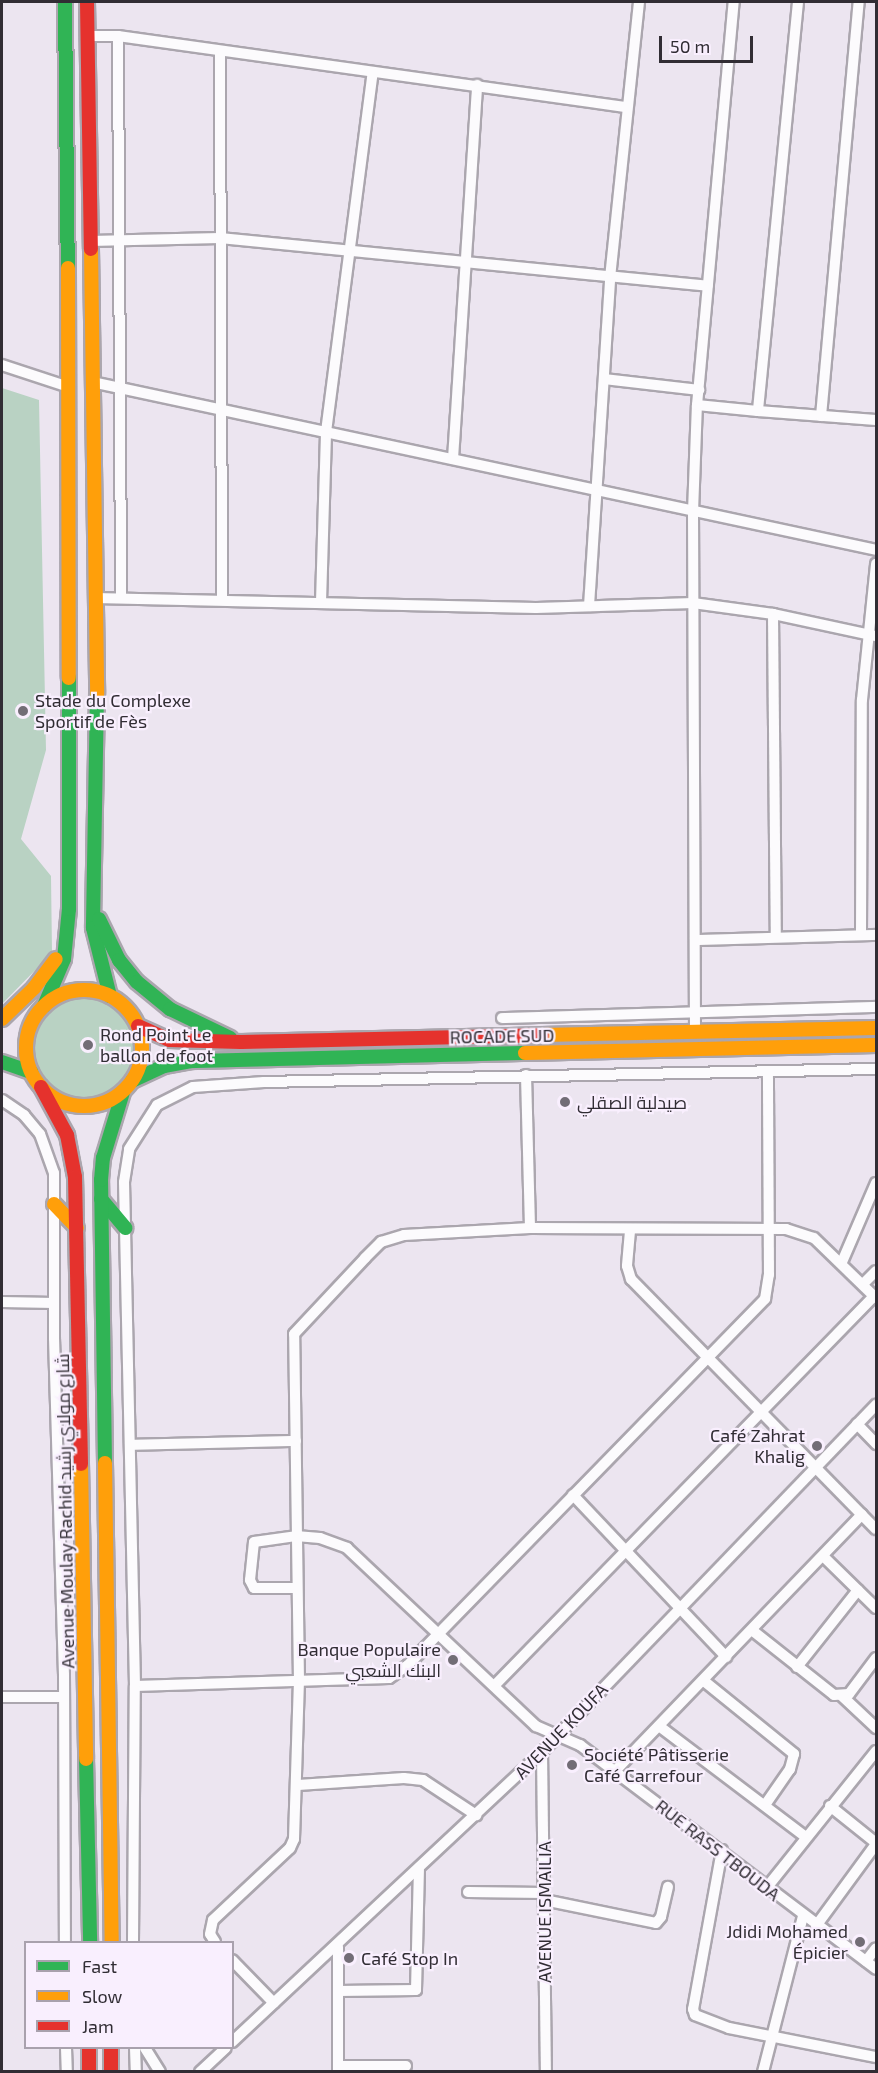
<!DOCTYPE html>
<html>
<head>
<meta charset="utf-8">
<style>
  body { margin:0 }
  #map { position:relative; width:878px; height:2073px; overflow:hidden; background:#ece5f0; font-family:"Exo 2",Cairo,sans-serif }
  div>[style] { position:absolute }
  .green>* { inset:0; background:#b9d2c3 }
  .round { border-radius:50% }
  .roads { filter:drop-shadow(2px 0 #aba6ae) drop-shadow(-2px 0 #aba6ae) drop-shadow(0 2px #aba6ae) drop-shadow(0 -2px #aba6ae) }
  .street>* { height:10px; margin:-5px; padding:0 5px; transform-origin:5px; border-radius:5px; background:#fcfbfd }
  .fast>* { height:14px; margin:-7px; padding:0 7px; transform-origin:7px; border-radius:7px; background:#30b455 }
  .slow>* { height:14px; margin:-7px; padding:0 7px; transform-origin:7px; border-radius:7px; background:#ff9f0a }
  .slow>.ring { margin:-7px; padding:0; box-sizing:content-box; background:none; border:14px solid #ff9f0a; border-radius:50% }
  .jam>* { height:14px; margin:-7px; padding:0 7px; transform-origin:7px; border-radius:7px; background:#e5322d }
  .dots>* { width:16px; height:16px; translate:-50% -50%; box-sizing:border-box; border:3px solid #f9effe; border-radius:50% }
  span { translate:-50% -50%; white-space:nowrap; text-align:center; line-height:1.15; -webkit-text-stroke:4.5px #f9effe; paint-order:stroke }
  .poi-label { font-size:18px; color:#312d34 }
  .left { translate:0 -50%; text-align:left }
  .right { translate:-100% -50%; text-align:right }
  .street-label { font-size:18px; color:#312d34 }
  .frame { position:absolute; inset:0; border:3px solid #312d34; pointer-events:none }
  .legend { position:absolute; left:24px; top:1941px; width:210px; height:108px; box-sizing:border-box; background:#f9effe; border:2px solid #a9a1ad; margin:0; padding:8px 10px; list-style:none; font-size:18px; color:#312d34 }
  .legend li { display:flex; align-items:center; gap:12px; height:30px }
  .legend b { width:30px; border:2px solid #a9a1ad }
  .scale { position:absolute; left:659px; top:36px; width:94px; height:27px; box-sizing:border-box; border:3px solid #312d34; border-top:0; padding-left:8px; font-size:18px; line-height:21px; white-space:nowrap; color:#312d34; -webkit-text-stroke:4px #f9effe; paint-order:stroke }
</style>
</head>
<body>
<div id="map">
  <div class="green">
    <i style="clip-path:polygon(2px 388px,39px 400px,46px 750px,21px 839px,51px 876px,52px 953px,2px 1004px)"></i>
    <i class="round" style="left:33px;top:996px;width:102px;height:102px"></i>
  </div>
  <div class="roads">
    <div class="street">
      <i style="left:798px;top:2px;width:411px;rotate:95.6deg"></i>
      <i style="left:758px;top:411px;width:118px;rotate:4.4deg"></i>
      <i style="left:88px;top:36px;width:30px"></i>
      <i style="left:118px;top:36px;width:512px;rotate:7.97deg"></i>
      <i style="left:118px;top:36px;width:562px;rotate:89.69deg"></i>
      <i style="left:220px;top:52px;width:548px;rotate:89.79deg"></i>
      <i style="left:90px;top:241px;width:130px;rotate:-1.3deg"></i>
      <i style="left:220px;top:238px;width:490px;rotate:5.6deg"></i>
      <i style="left:2px;top:365px;width:71px;rotate:18.2deg"></i>
      <i style="left:604px;top:379px;width:96px;rotate:6.6deg"></i>
      <i style="left:92px;top:382px;width:802px;rotate:12.09deg"></i>
      <i style="left:697px;top:405px;width:61px;rotate:5.6deg"></i>
      <i style="left:821px;top:416px;width:416px;rotate:-84.8deg"></i>
      <i style="left:453px;top:459px;width:375px;rotate:-86.3deg"></i>
      <i style="left:95px;top:598px;width:441px;rotate:1.3deg"></i>
      <i style="left:536px;top:608px;width:157px;rotate:-1.8deg"></i>
      <i style="left:693px;top:603px;width:81px;rotate:7.8deg"></i>
      <i style="left:773px;top:614px;width:105px;rotate:12.1deg"></i>
      <i style="left:321px;top:602px;width:170px;rotate:-88.3deg"></i>
      <i style="left:326px;top:432px;width:363px;rotate:-82.6deg"></i>
      <i style="left:589px;top:606px;width:329px;rotate:-86.3deg"></i>
      <i style="left:610px;top:278px;width:278px;rotate:-84deg"></i>
      <i style="left:773px;top:614px;width:322px;rotate:89.5deg"></i>
      <i style="left:861px;top:935px;width:235px;rotate:-89.8deg"></i>
      <i style="left:862px;top:700px;width:137px;rotate:-84.1deg"></i>
      <i style="left:695px;top:940px;width:181px;rotate:-1.6deg"></i>
      <i style="left:502px;top:1018px;width:374px;rotate:-1.7deg"></i>
      <i style="left:695px;top:1031px;width:519px;rotate:-90.22deg"></i>
      <i style="left:693px;top:512px;width:107px;rotate:-87.9deg"></i>
      <i style="left:697px;top:405px;width:405px;rotate:-84.8deg"></i>
      <i style="left:526px;top:1075px;width:153px;rotate:88.5deg"></i>
      <i style="left:2px;top:1100px;width:27px;rotate:34deg"></i>
      <i style="left:24px;top:1115px;width:25px;rotate:50deg"></i>
      <i style="left:40px;top:1134px;width:41px;rotate:70.3deg"></i>
      <i style="left:54px;top:1173px;width:165px;rotate:90deg"></i>
      <i style="left:54px;top:1338px;width:337px;rotate:88.3deg"></i>
      <i style="left:64px;top:1675px;width:267px;rotate:89.8deg"></i>
      <i style="left:630px;top:1231px;width:35px;rotate:95deg"></i>
      <i style="left:627px;top:1266px;width:14px;rotate:73deg"></i>
      <i style="left:631px;top:1279px;width:350px;rotate:45.6deg"></i>
      <i style="left:842px;top:1262px;width:86px;rotate:-66.7deg"></i>
      <i style="left:863px;top:1284px;width:18px;rotate:-45deg"></i>
      <i style="left:2px;top:1302px;width:52px;rotate:1.1deg"></i>
      <i style="left:857px;top:1424px;width:28px;rotate:46deg"></i>
      <i style="left:130px;top:1445px;width:166px;rotate:-1.4deg"></i>
      <i style="left:573px;top:1495px;width:223px;rotate:46.6deg"></i>
      <i style="left:824px;top:1557px;width:73px;rotate:44.4deg"></i>
      <i style="left:297px;top:1588px;width:43px;rotate:180deg"></i>
      <i style="left:254px;top:1588px;width:9px;rotate:-117deg"></i>
      <i style="left:250px;top:1580px;width:38px;rotate:-84deg"></i>
      <i style="left:254px;top:1542px;width:42px;rotate:-8.1deg"></i>
      <i style="left:296px;top:1536px;width:24px;rotate:5deg"></i>
      <i style="left:320px;top:1538px;width:29px;rotate:20deg"></i>
      <i style="left:347px;top:1548px;width:260px;rotate:43.3deg"></i>
      <i style="left:536px;top:1726px;width:48px;rotate:23.4deg"></i>
      <i style="left:580px;top:1745px;width:371px;rotate:37.1deg"></i>
      <i style="left:753px;top:1631px;width:103px;rotate:38.3deg"></i>
      <i style="left:834px;top:1695px;width:15px;rotate:-4deg"></i>
      <i style="left:849px;top:1694px;width:45px;rotate:-53.1deg"></i>
      <i style="left:797px;top:1667px;width:98px;rotate:-51.6deg"></i>
      <i style="left:704px;top:1681px;width:116px;rotate:39deg"></i>
      <i style="left:794px;top:1754px;width:16px;rotate:105deg"></i>
      <i style="left:790px;top:1769px;width:44px;rotate:124.8deg"></i>
      <i style="left:135px;top:1686px;width:254px;rotate:-1.8deg"></i>
      <i style="left:389px;top:1678px;width:22px;rotate:-34deg"></i>
      <i style="left:407px;top:1666px;width:513px;rotate:-45.71deg"></i>
      <i style="left:765px;top:1299px;width:24px;rotate:-81deg"></i>
      <i style="left:769px;top:1275px;width:204px;rotate:-90.3deg"></i>
      <i style="left:494px;top:1686px;width:545px;rotate:-45.74deg"></i>
      <i style="left:842px;top:1696px;width:47px;rotate:43.3deg"></i>
      <i style="left:2px;top:1697px;width:61px"></i>
      <i style="left:659px;top:1726px;width:184px;rotate:37.1deg"></i>
      <i style="left:542px;top:1752px;width:320px;rotate:89.3deg"></i>
      <i style="left:615px;top:1771px;width:356px;rotate:-46.1deg"></i>
      <i style="left:298px;top:1785px;width:106px;rotate:-3.8deg"></i>
      <i style="left:404px;top:1778px;width:19px;rotate:6deg"></i>
      <i style="left:423px;top:1780px;width:64px;rotate:33.4deg"></i>
      <i style="left:830px;top:1806px;width:59px;rotate:38.8deg"></i>
      <i style="left:722px;top:1850px;width:162px;rotate:100.3deg"></i>
      <i style="left:693px;top:2009px;width:6px;rotate:72deg"></i>
      <i style="left:695px;top:2015px;width:36px;rotate:21deg"></i>
      <i style="left:729px;top:2028px;width:150px;rotate:11.2deg"></i>
      <i style="left:768px;top:1886px;width:173px;rotate:-51.3deg"></i>
      <i style="left:468px;top:1892px;width:76px;rotate:0.8deg"></i>
      <i style="left:544px;top:1900px;width:114px;rotate:11.6deg"></i>
      <i style="left:656px;top:1923px;width:8px;rotate:-50deg"></i>
      <i style="left:661px;top:1917px;width:31px;rotate:-77deg"></i>
      <i style="left:816px;top:1926px;width:102px;rotate:-53.8deg"></i>
      <i style="left:133px;top:1942px;width:256px;rotate:-89.6deg"></i>
      <i style="left:135px;top:1686px;width:504px;rotate:-91.25deg"></i>
      <i style="left:124px;top:1182px;width:33px;rotate:-81deg"></i>
      <i style="left:129px;top:1149px;width:52px;rotate:-57.5deg"></i>
      <i style="left:157px;top:1105px;width:40px;rotate:-26.6deg"></i>
      <i style="left:193px;top:1087px;width:71px;rotate:-4deg"></i>
      <i style="left:264px;top:1082px;width:612px;rotate:-1.22deg"></i>
      <i style="left:215px;top:1942px;width:9px;rotate:-122deg"></i>
      <i style="left:210px;top:1934px;width:14px;rotate:-78deg"></i>
      <i style="left:213px;top:1920px;width:105px;rotate:-43.1deg"></i>
      <i style="left:290px;top:1848px;width:10px;rotate:-66deg"></i>
      <i style="left:294px;top:1839px;width:158px;rotate:-88.2deg"></i>
      <i style="left:299px;top:1681px;width:347px;rotate:-90.8deg"></i>
      <i style="left:294px;top:1334px;width:104px;rotate:-46.9deg"></i>
      <i style="left:365px;top:1258px;width:23px;rotate:-45deg"></i>
      <i style="left:381px;top:1242px;width:24px;rotate:-17deg"></i>
      <i style="left:404px;top:1235px;width:126px;rotate:-3.2deg"></i>
      <i style="left:530px;top:1228px;width:256px;rotate:0.2deg"></i>
      <i style="left:786px;top:1229px;width:29px;rotate:18deg"></i>
      <i style="left:814px;top:1238px;width:86px;rotate:44.1deg"></i>
      <i style="left:338px;top:1947px;width:125px;rotate:90deg"></i>
      <i style="left:232px;top:1960px;width:60px;rotate:45.7deg"></i>
      <i style="left:866px;top:1961px;width:16px;rotate:-52deg"></i>
      <i style="left:338px;top:1991px;width:78px;rotate:-0.7deg"></i>
      <i style="left:416px;top:1990px;width:120px;rotate:-88.6deg"></i>
      <i style="left:232px;top:2042px;width:424px;rotate:-43.1deg"></i>
      <i style="left:542px;top:1752px;width:482px;rotate:-46.1deg"></i>
      <i style="left:66px;top:2048px;width:24px;rotate:88deg"></i>
      <i style="left:135px;top:2048px;width:24px;rotate:88deg"></i>
      <i style="left:145px;top:2048px;width:28px;rotate:58deg"></i>
      <i style="left:338px;top:2066px;width:68px"></i>
      <i style="left:200px;top:2072px;width:35px;rotate:-43deg"></i>
      <i style="left:763px;top:2072px;width:161px;rotate:-75.6deg"></i>
    </div>
    <div class="fast">
      <i style="left:65px;top:2px;width:266px;rotate:89.4deg"></i>
      <i style="left:97px;top:694px;width:234px;rotate:91deg"></i>
      <i style="left:93px;top:928px;width:70px;rotate:76deg"></i>
      <i style="left:99px;top:919px;width:46px;rotate:64deg"></i>
      <i style="left:119px;top:960px;width:28px;rotate:51deg"></i>
      <i style="left:137px;top:982px;width:43px;rotate:39.3deg"></i>
      <i style="left:170px;top:1009px;width:67px;rotate:25.8deg"></i>
      <i style="left:44px;top:1006px;width:51px;rotate:-66.9deg"></i>
      <i style="left:64px;top:959px;width:50px;rotate:-84.3deg"></i>
      <i style="left:69px;top:909px;width:231px;rotate:-90deg"></i>
      <i style="left:2px;top:1062px;width:31px;rotate:19deg"></i>
      <i style="left:132px;top:1081px;width:35px;rotate:-25deg"></i>
      <i style="left:164px;top:1066px;width:29px;rotate:-10deg"></i>
      <i style="left:193px;top:1061px;width:332px;rotate:-1.4deg"></i>
      <i style="left:101px;top:1199px;width:38px;rotate:50deg"></i>
      <i style="left:105px;top:1463px;width:283px;rotate:-90.8deg"></i>
      <i style="left:101px;top:1180px;width:22px;rotate:-85deg"></i>
      <i style="left:103px;top:1158px;width:69px;rotate:-73.1deg"></i>
      <i style="left:86px;top:1759px;width:183px;rotate:88.7deg"></i>
    </div>
    <div class="slow">
      <i style="left:91px;top:249px;width:445px;rotate:89.2deg"></i>
      <i style="left:68px;top:268px;width:410px;rotate:89.9deg"></i>
      <i class="ring" style="left:26px;top:990px;width:102px;height:102px"></i>
      <i style="left:2px;top:1019px;width:45px;rotate:-44.1deg"></i>
      <i style="left:34px;top:988px;width:36px;rotate:-53deg"></i>
      <i style="left:542px;top:1035px;width:334px;rotate:-1.2deg"></i>
      <i style="left:525px;top:1053px;width:351px;rotate:-1.3deg"></i>
      <i style="left:54px;top:1204px;width:33px;rotate:46deg"></i>
      <i style="left:105px;top:1463px;width:479px;rotate:89.2deg"></i>
      <i style="left:81px;top:1464px;width:295px;rotate:89deg"></i>
    </div>
    <div class="jam">
      <i style="left:87px;top:2px;width:247px;rotate:89.1deg"></i>
      <i style="left:138px;top:1026px;width:34px;rotate:24deg"></i>
      <i style="left:169px;top:1040px;width:72px;rotate:1.6deg"></i>
      <i style="left:241px;top:1042px;width:301px;rotate:-1.3deg"></i>
      <i style="left:41px;top:1087px;width:55px;rotate:61.6deg"></i>
      <i style="left:67px;top:1135px;width:43px;rotate:79.2deg"></i>
      <i style="left:75px;top:1177px;width:287px;rotate:88.8deg"></i>
      <i style="left:89px;top:2048px;width:24px;rotate:90deg"></i>
      <i style="left:111px;top:2048px;width:24px;rotate:90deg"></i>
    </div>
  </div>
  <div class="dots">
    <i style="left:23px;top:711px;background:#726d76"></i>
    <i style="left:88px;top:1045px;background:#726d76"></i>
    <i style="left:565px;top:1102px;background:#726d76"></i>
    <i style="left:817px;top:1446px;background:#726d76"></i>
    <i style="left:453px;top:1660px;background:#726d76"></i>
    <i style="left:572px;top:1765px;background:#726d76"></i>
    <i style="left:860px;top:1942px;background:#726d76"></i>
    <i style="left:349px;top:1958px;background:#726d76"></i>
  </div>
  <div class="poi-label">
    <span class="left" style="left:35px;top:711px">Stade du Complexe<br>Sportif de Fès</span>
    <span class="left" style="left:100px;top:1045px">Rond Point Le<br>ballon de foot</span>
    <span class="left" style="left:577px;top:1102px">صيدلية الصقلي</span>
    <span class="right" style="left:805px;top:1446px">Café Zahrat<br>Khalig</span>
    <span class="right" style="left:441px;top:1660px">Banque Populaire<br>البنك الشعبي</span>
    <span class="left" style="left:584px;top:1765px">Société Pâtisserie<br>Café Carrefour</span>
    <span class="right" style="left:848px;top:1942px">Jdidi Mohamed<br>Épicier</span>
    <span class="left" style="left:361px;top:1958px">Café Stop In</span>
  </div>
  <div class="street-label">
    <span style="left:502px;top:1036px;rotate:-1deg">ROCADE SUD</span>
    <span style="left:65px;top:1511px;rotate:-91deg">Avenue Moulay Rachid شارع مولاي رشيد</span>
    <span style="left:561px;top:1731px;rotate:-46deg">AVENUE KOUFA</span>
    <span style="left:718px;top:1850px;rotate:38deg">RUE RASS TBOUDA</span>
    <span style="left:544px;top:1912px;rotate:-90deg">AVENUE ISMAILIA</span>
  </div>
  <div class="frame"></div>
  <ul class="legend">
  <li><b style="height:8px;background:#30b455"></b>Fast</li>
  <li><b style="height:8px;background:#ff9f0a"></b>Slow</li>
  <li><b style="height:8px;background:#e5322d"></b>Jam</li>
  </ul>
  <div class="scale">50 m</div>
</div>
</body>
</html>
